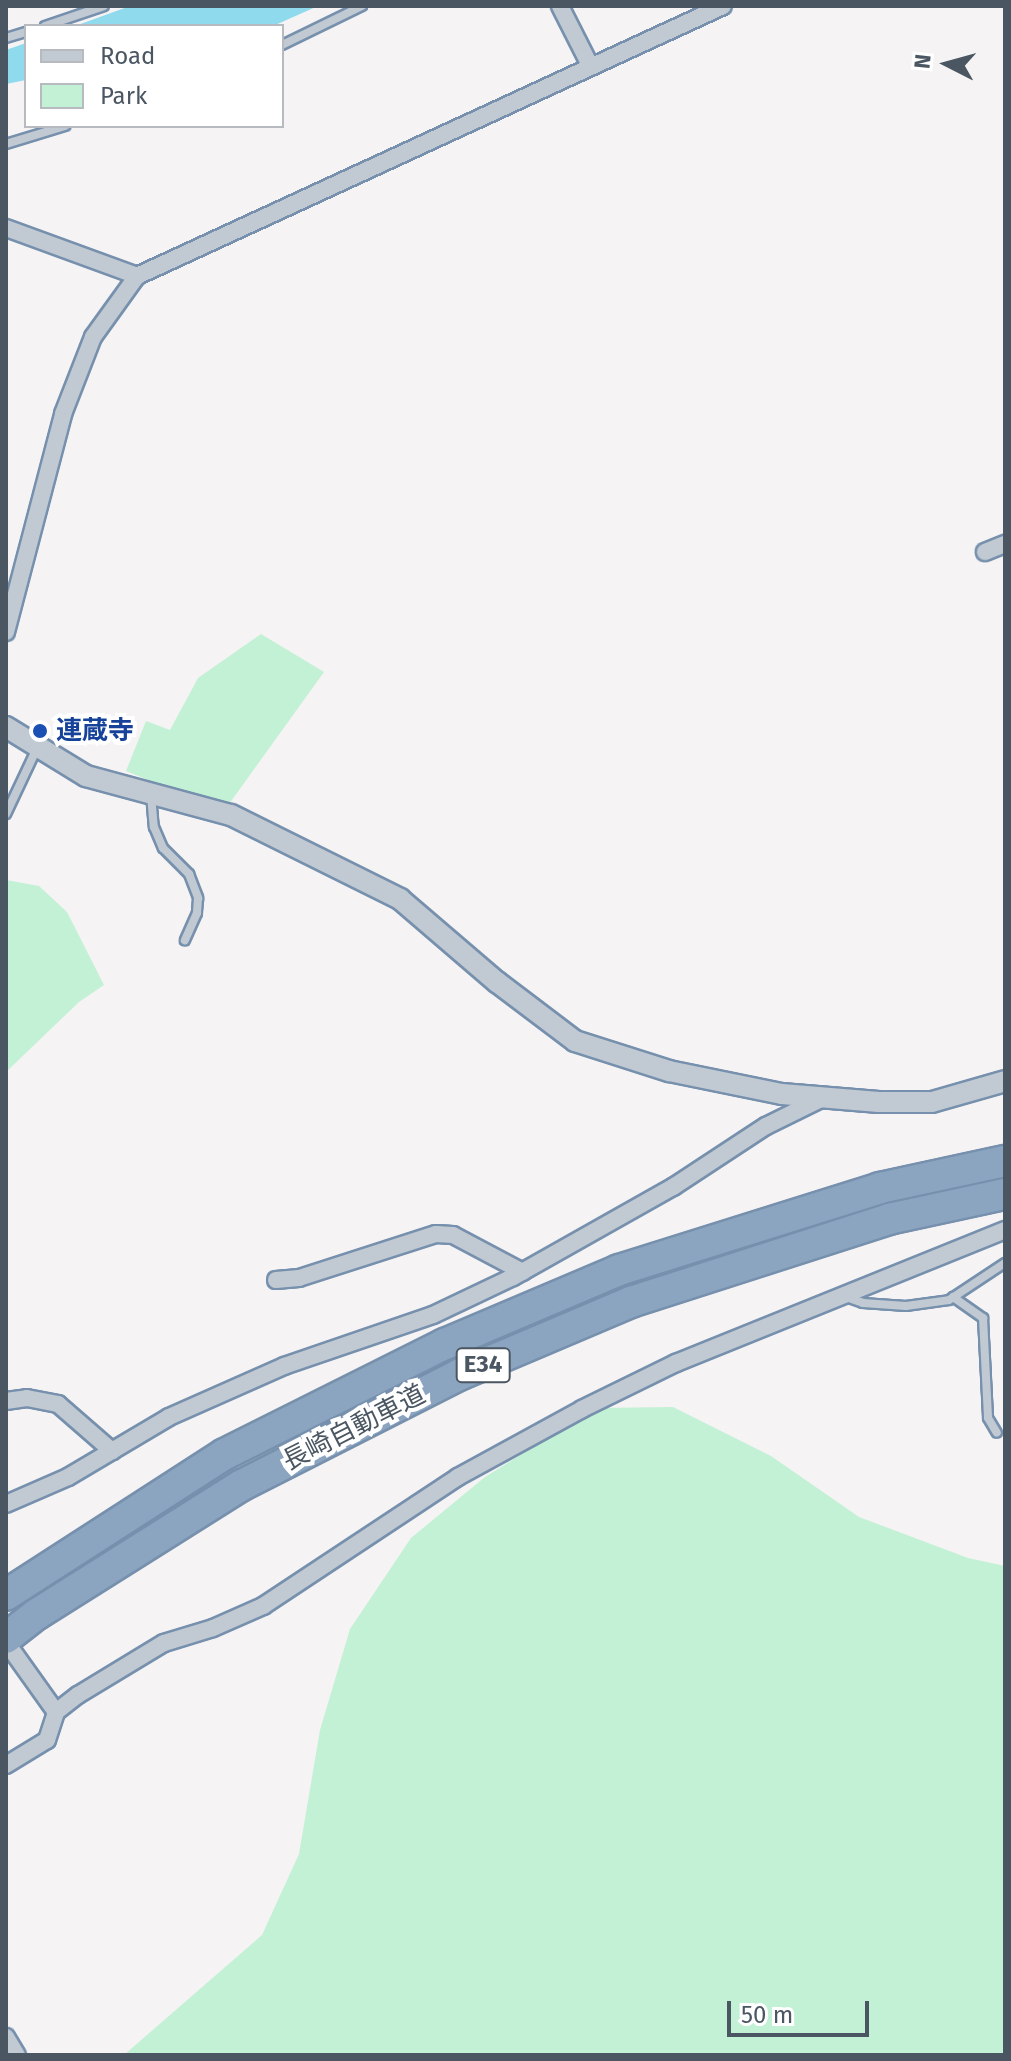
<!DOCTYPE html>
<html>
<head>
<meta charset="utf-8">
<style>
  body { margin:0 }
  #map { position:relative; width:1011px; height:2061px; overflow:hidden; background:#f5f3f3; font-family:"Fira Sans","Noto Sans JP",sans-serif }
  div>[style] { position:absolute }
  .green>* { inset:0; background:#c3f1d5 }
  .water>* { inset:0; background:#90daee }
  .roads { filter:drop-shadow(2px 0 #7690ad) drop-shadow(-2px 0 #7690ad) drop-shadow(0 2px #7690ad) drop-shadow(0 -2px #7690ad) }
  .service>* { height:8px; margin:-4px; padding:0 4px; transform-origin:4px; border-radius:4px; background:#c1cad2 }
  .minor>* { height:16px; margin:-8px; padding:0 8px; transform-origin:8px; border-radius:8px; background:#c1cad2 }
  .tertiary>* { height:20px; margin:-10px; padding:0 10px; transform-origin:10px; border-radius:10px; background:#c1cad2 }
  .motorway>* { height:30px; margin:-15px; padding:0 15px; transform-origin:15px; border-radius:15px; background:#8ba5c1 }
  .dots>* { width:22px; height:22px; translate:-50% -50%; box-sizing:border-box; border:4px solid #fff; border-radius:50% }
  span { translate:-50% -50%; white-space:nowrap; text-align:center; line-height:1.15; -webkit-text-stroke:8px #fff; paint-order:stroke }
  .shield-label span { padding:2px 6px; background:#fff; border:2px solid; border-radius:6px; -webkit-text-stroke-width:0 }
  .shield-label { font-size:24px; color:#4a5661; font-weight:700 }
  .transit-label { font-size:26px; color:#164399; font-weight:700 }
  .left { translate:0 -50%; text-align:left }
  .street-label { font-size:26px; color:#4a5661 }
  .frame { position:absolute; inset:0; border:8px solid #4a5661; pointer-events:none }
  .legend { position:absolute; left:24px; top:24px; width:260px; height:104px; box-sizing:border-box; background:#fff; border:2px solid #b7bbc0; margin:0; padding:10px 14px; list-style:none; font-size:24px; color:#4a5661 }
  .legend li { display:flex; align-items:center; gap:16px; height:40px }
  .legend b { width:40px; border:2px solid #b7bbc0 }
  .north { position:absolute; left:907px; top:24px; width:80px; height:80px; -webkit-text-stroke:6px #fff; paint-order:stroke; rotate:276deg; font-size:22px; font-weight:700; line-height:32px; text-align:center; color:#4a5661 }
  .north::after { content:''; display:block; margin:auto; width:28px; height:36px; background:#4a5661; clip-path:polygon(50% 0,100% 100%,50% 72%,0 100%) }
  .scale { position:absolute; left:727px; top:2001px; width:142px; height:36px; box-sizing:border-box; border:4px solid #4a5661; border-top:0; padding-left:10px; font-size:24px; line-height:28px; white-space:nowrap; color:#4a5661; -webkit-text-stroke:6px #fff; paint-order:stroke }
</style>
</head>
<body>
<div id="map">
  <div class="green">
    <i style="clip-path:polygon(261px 634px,324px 672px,229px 804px,158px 784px,126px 771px,146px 721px,170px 730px,198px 678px)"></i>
    <i style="clip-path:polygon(6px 880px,39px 886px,67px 912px,104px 985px,79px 1002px,6px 1072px)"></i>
    <i style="clip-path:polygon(673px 1407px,771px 1456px,859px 1517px,968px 1558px,1005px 1566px,1005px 2055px,124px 2055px,262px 1935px,299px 1854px,320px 1730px,350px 1629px,411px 1538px,485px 1477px,597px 1408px)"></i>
  </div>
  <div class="water">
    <i style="clip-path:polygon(130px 6px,318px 6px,273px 26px,75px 26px)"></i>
    <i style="clip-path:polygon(26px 43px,26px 80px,6px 84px,6px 50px)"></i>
  </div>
  <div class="roads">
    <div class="service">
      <i style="left:45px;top:26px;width:62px;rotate:-18.7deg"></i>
      <i style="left:6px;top:38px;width:21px;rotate:-17deg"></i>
      <i style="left:282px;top:45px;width:89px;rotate:-26deg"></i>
      <i style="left:6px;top:144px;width:62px;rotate:-17deg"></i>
      <i style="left:151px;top:795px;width:32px;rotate:85deg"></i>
      <i style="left:154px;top:827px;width:23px;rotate:67deg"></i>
      <i style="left:163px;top:848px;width:37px;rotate:45deg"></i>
      <i style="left:189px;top:874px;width:26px;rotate:69deg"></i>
      <i style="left:198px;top:898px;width:15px;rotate:94deg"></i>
      <i style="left:197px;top:913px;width:30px;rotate:114deg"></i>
      <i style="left:6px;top:814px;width:73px;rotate:-64.8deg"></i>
      <i style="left:846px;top:1297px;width:18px;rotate:19deg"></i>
      <i style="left:863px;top:1303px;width:43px;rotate:4deg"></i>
      <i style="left:906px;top:1306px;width:43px;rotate:-7.9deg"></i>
      <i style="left:949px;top:1300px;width:67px;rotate:-33.5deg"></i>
      <i style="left:953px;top:1297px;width:37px;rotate:35deg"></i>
      <i style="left:983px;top:1318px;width:100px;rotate:87.1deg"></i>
      <i style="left:988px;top:1418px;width:17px;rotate:59deg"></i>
    </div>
    <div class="minor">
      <i style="left:560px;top:6px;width:68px;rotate:63.1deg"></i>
      <i style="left:6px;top:228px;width:140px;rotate:20.1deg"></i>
      <i style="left:985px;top:552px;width:22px;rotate:-22deg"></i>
      <i style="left:6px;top:632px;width:225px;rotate:-75.3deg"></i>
      <i style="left:63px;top:414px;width:83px;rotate:-68.7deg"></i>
      <i style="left:93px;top:337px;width:75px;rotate:-54.2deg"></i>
      <i style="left:137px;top:276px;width:645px;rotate:-24.74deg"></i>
      <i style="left:276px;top:1280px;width:23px;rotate:-5deg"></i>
      <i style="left:299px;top:1278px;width:144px;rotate:-17.8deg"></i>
      <i style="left:436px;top:1234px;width:17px;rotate:3deg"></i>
      <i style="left:453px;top:1235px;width:79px;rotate:27.9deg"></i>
      <i style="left:6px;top:1401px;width:21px;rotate:-8deg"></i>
      <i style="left:27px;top:1398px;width:32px;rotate:11deg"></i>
      <i style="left:58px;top:1404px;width:72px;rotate:41deg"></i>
      <i style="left:6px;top:1504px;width:68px;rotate:-23.5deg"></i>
      <i style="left:68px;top:1477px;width:117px;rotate:-30.7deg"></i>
      <i style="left:169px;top:1417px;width:126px;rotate:-23.9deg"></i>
      <i style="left:284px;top:1366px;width:157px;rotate:-18.9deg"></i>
      <i style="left:433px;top:1315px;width:89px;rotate:-25.4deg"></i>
      <i style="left:513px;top:1277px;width:184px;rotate:-29.4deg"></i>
      <i style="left:673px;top:1187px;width:111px;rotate:-33.3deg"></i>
      <i style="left:766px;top:1126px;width:64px;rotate:-26.2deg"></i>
      <i style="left:6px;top:1642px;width:86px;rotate:54.5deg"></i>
      <i style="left:6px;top:1765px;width:48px;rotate:-31.4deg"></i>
      <i style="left:47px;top:1740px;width:29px;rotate:-72deg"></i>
      <i style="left:56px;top:1712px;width:28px;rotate:-38deg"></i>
      <i style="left:78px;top:1695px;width:100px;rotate:-31.2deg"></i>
      <i style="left:164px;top:1643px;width:51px;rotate:-17deg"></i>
      <i style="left:213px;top:1628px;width:55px;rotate:-23.7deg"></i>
      <i style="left:263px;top:1606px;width:234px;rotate:-33.5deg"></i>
      <i style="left:458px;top:1477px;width:141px;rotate:-28.7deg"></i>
      <i style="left:582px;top:1409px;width:105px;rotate:-26.1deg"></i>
      <i style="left:676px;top:1363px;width:355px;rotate:-22deg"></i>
      <i style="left:6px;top:2037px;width:21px;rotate:59deg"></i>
    </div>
    <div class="tertiary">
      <i style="left:6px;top:727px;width:94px;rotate:31.5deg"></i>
      <i style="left:86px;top:776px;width:150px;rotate:15.1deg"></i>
      <i style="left:231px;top:815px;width:189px;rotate:26.4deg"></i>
      <i style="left:400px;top:899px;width:128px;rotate:40.6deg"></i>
      <i style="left:497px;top:982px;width:98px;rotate:37.1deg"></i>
      <i style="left:575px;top:1041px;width:99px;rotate:17.7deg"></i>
      <i style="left:669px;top:1071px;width:115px;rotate:11.5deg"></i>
      <i style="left:782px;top:1094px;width:97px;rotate:4.7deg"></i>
      <i style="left:879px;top:1102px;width:53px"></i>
      <i style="left:932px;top:1102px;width:76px;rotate:-16deg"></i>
    </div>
    <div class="motorway">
      <i style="left:6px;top:1595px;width:260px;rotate:-32.8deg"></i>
      <i style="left:225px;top:1454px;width:246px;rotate:-26.6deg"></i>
      <i style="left:445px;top:1344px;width:189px;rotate:-23deg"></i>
      <i style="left:619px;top:1270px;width:274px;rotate:-17.4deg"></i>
      <i style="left:880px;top:1188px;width:128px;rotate:-12.2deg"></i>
      <i style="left:6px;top:1638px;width:39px;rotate:-38deg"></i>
      <i style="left:37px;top:1614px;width:242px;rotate:-32.2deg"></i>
      <i style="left:242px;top:1485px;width:246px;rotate:-26.9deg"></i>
      <i style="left:461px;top:1374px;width:185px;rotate:-23deg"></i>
      <i style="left:631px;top:1302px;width:271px;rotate:-17.8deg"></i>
      <i style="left:889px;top:1219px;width:119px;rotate:-12.2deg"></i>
    </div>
  </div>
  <div class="dots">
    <i style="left:40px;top:731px;background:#1a4fb4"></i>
  </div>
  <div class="shield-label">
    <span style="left:483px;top:1365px">E34</span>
  </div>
  <div class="transit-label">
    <span class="left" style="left:56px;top:731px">連蔵寺</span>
  </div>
  <div class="street-label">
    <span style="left:354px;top:1428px;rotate:-27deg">長崎自動車道</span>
  </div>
  <div class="frame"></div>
  <ul class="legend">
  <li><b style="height:10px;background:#c1cad2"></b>Road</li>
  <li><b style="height:22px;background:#c3f1d5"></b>Park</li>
  </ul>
  <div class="north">N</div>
  <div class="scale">50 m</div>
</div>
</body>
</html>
